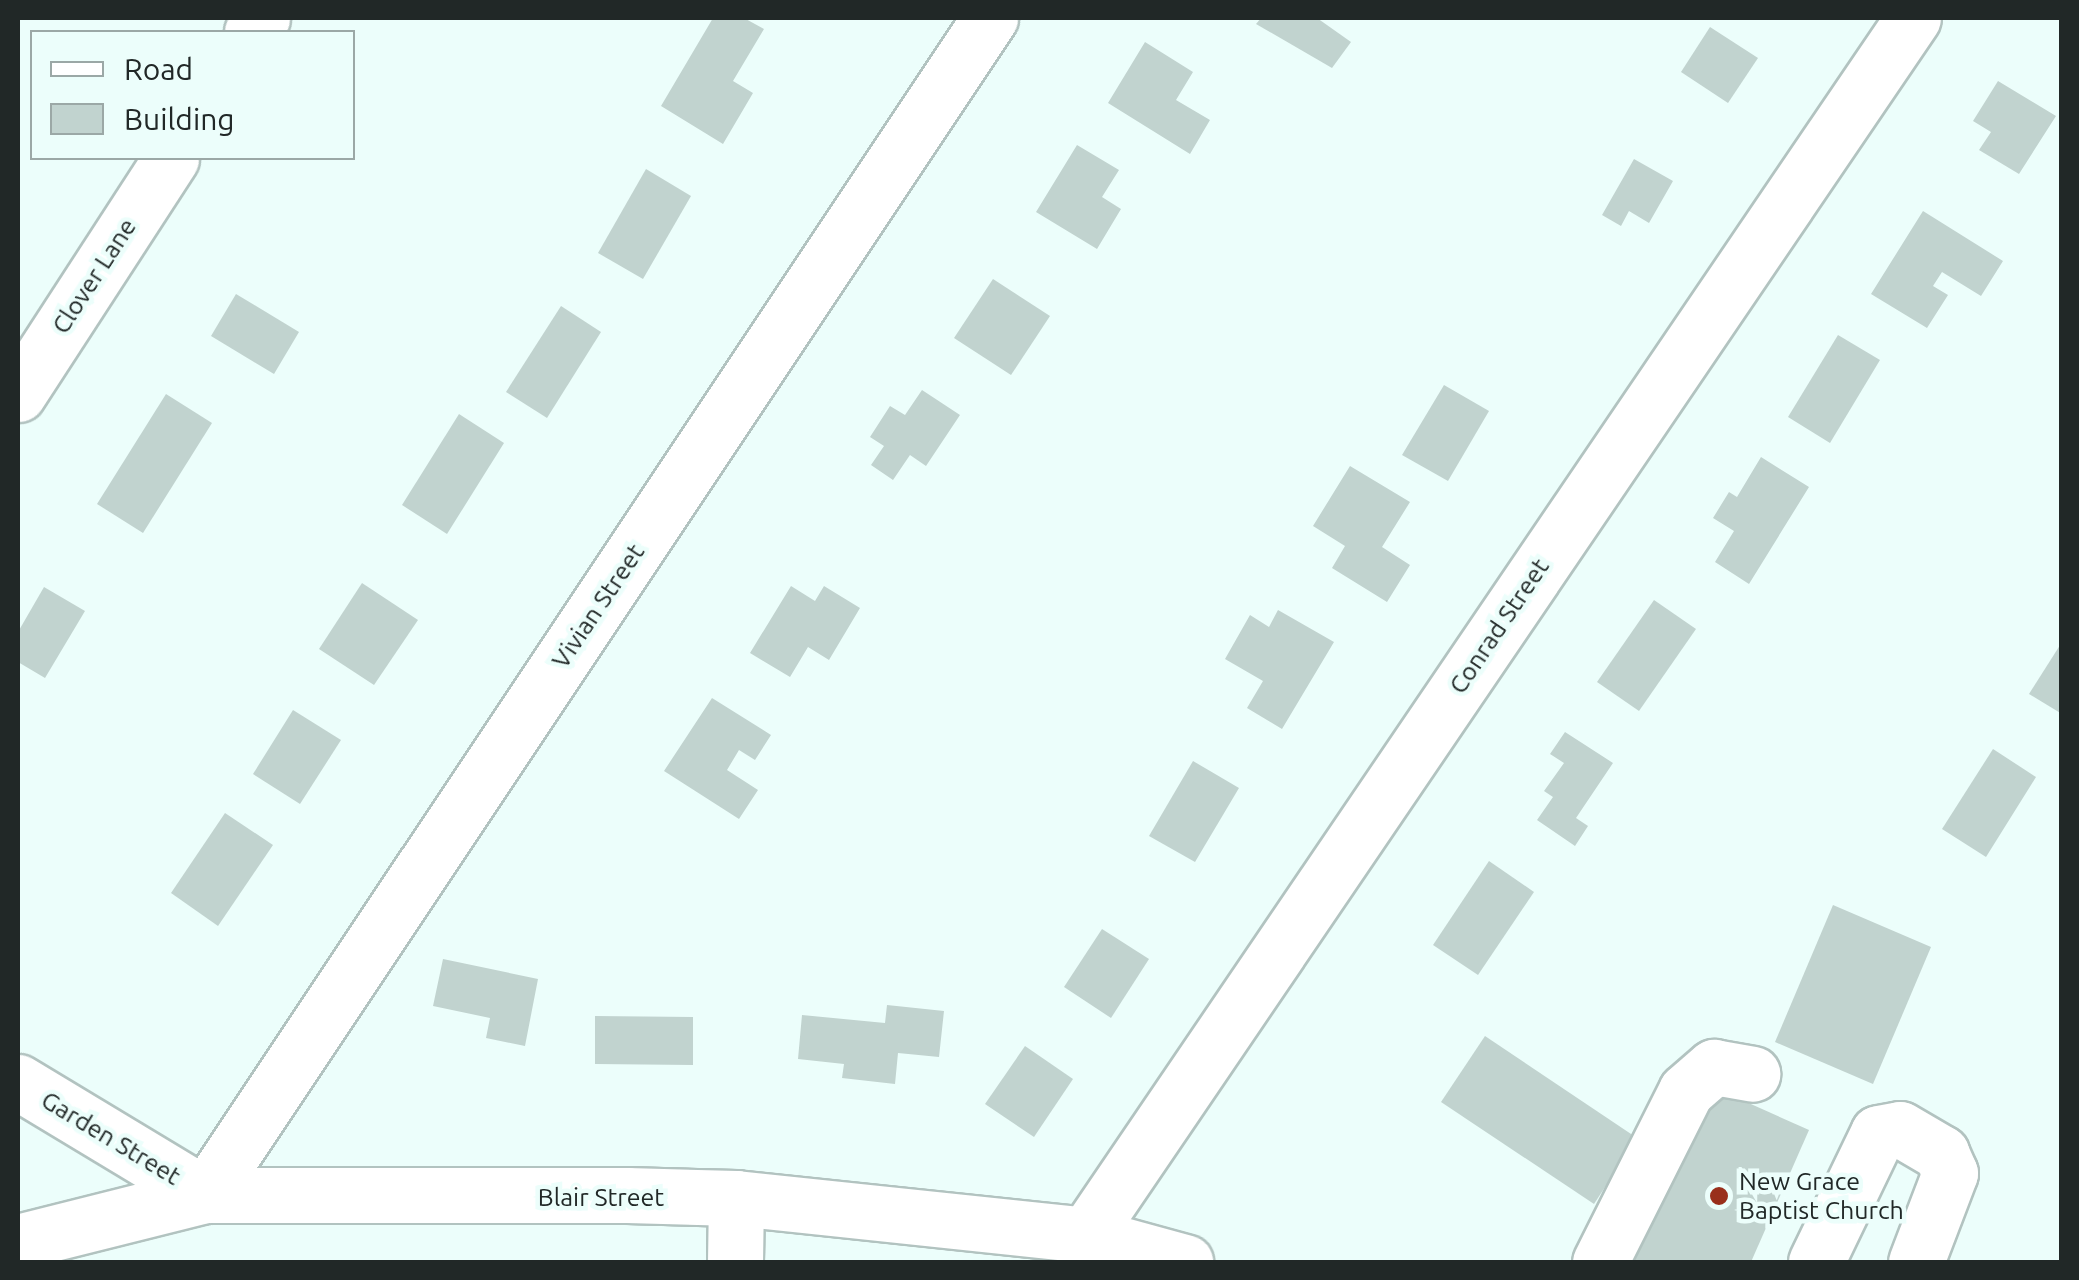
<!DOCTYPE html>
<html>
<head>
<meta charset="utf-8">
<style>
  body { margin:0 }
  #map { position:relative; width:2079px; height:1280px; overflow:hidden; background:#ecfefb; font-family:Ubuntu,sans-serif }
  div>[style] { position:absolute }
  .building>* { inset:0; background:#c1d3cf }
  .roads { filter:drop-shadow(2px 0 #b2c3c0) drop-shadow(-2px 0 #b2c3c0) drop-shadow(0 2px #b2c3c0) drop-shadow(0 -2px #b2c3c0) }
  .minor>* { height:55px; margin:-27.5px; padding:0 27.5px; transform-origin:27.5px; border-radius:27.5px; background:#fff }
  .dots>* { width:28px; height:28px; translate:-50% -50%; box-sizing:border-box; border:5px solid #ecfefb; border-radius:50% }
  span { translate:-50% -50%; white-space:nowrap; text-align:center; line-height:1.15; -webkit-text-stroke:9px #ecfefb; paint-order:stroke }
  .street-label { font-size:25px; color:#212827 }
  .poi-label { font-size:25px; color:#212827 }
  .left { translate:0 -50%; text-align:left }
  .frame { position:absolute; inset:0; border:20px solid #212827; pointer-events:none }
  .legend { position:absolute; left:30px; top:30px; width:325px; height:130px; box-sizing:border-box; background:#ecfefb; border:2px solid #9ba8a6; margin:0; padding:12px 18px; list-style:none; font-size:30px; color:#212827 }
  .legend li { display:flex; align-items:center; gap:20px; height:50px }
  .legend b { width:50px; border:2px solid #9ba8a6 }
</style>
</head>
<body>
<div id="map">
  <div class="building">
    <i style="clip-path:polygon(713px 18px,744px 18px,764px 29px,733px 81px,753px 93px,723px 144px,661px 106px)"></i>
    <i style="clip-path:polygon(1261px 18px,1317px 18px,1351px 42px,1332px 68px,1256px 24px)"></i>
    <i style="clip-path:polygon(1710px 27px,1758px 58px,1728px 103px,1681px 72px)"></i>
    <i style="clip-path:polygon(1145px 42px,1193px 72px,1176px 100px,1210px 120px,1190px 154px,1108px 103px)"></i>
    <i style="clip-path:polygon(1998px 81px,2056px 116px,2019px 174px,1979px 150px,1991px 132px,1973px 121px)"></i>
    <i style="clip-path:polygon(1077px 145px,1119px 170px,1102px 197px,1121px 209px,1097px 249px,1036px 212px)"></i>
    <i style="clip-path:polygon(1634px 159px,1673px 181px,1649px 223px,1629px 211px,1621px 226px,1602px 215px)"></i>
    <i style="clip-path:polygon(646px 169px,691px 196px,643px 279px,598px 253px)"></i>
    <i style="clip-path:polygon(1923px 211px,2003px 261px,1981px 296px,1942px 272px,1933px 286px,1948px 295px,1927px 328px,1871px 294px)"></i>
    <i style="clip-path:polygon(993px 279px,1050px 316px,1011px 375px,954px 338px)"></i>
    <i style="clip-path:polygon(236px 294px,299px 332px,274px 374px,211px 336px)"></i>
    <i style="clip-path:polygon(561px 306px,601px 332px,547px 418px,506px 392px)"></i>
    <i style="clip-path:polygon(1838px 335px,1880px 360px,1830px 443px,1788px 417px)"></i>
    <i style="clip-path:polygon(1444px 385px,1489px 411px,1448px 481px,1402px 455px)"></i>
    <i style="clip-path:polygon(922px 390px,960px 415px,926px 466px,910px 455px,893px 480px,871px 465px,884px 446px,870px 437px,890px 406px,905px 415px)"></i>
    <i style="clip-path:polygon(166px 394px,212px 423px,143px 533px,97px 504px)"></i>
    <i style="clip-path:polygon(459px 414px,504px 443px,447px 534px,402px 505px)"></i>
    <i style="clip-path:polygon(1761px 457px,1809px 487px,1749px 584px,1715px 562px,1734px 531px,1713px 518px,1729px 492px,1737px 497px)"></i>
    <i style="clip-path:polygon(1350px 466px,1410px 502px,1382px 547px,1410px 565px,1387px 602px,1332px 568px,1345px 546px,1313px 526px)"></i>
    <i style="clip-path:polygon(362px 583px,418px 620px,374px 685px,319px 649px)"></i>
    <i style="clip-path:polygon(791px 586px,815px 601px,824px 586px,860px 608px,829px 660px,808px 647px,790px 677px,750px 653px)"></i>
    <i style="clip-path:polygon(44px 587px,85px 611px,45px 678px,18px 662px,18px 632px)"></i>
    <i style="clip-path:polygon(1654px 600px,1696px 629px,1639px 711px,1597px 682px)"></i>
    <i style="clip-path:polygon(1278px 610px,1334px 642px,1282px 729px,1247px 708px,1263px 681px,1225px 659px,1250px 615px,1269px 627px)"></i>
    <i style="clip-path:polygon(2062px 642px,2062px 714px,2029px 694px)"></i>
    <i style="clip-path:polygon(712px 698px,771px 735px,755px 760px,739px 750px,727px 770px,758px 790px,739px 819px,664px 771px)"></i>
    <i style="clip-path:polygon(293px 710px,341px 740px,300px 804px,253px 774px)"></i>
    <i style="clip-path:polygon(1565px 732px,1613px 763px,1576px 818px,1588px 826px,1575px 846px,1537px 820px,1553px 797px,1544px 791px,1564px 763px,1550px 754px)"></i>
    <i style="clip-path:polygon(1993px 749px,2036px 777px,1986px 857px,1942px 829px)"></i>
    <i style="clip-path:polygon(1193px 761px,1239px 788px,1195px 862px,1149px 836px)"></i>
    <i style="clip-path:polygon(225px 813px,273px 845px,218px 926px,171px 893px)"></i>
    <i style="clip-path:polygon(1489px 861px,1534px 892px,1478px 975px,1433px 945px)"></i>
    <i style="clip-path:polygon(1833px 905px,1931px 947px,1873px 1084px,1775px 1042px)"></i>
    <i style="clip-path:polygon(1102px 929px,1149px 959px,1111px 1018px,1064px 987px)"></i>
    <i style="clip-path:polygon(443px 959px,538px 979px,525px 1046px,486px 1038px,490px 1018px,433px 1006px)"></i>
    <i style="clip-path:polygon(887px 1005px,944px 1011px,939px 1057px,898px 1053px,895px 1084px,842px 1078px,844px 1064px,798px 1059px,802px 1015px,885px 1023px)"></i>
    <i style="clip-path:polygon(595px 1016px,693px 1017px,693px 1065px,595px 1064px)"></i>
    <i style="clip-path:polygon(1485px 1036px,1637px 1138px,1594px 1204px,1441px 1102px)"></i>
    <i style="clip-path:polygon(1025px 1046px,1073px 1079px,1034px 1137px,985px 1104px)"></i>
    <i style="clip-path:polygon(1706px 1084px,1809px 1130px,1751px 1262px,1628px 1262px)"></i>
  </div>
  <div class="roads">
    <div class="minor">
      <i style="left:252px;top:32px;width:17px;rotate:-54deg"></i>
      <i style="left:18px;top:394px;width:281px;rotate:-57deg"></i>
      <i style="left:18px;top:1082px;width:218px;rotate:31.1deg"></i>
      <i style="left:205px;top:1195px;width:1415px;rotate:-56.3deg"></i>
      <i style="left:1086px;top:1235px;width:1471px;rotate:-55.8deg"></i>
      <i style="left:18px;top:1242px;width:193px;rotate:-14.1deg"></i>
      <i style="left:205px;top:1195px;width:422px"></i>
      <i style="left:627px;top:1195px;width:109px;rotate:1.6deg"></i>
      <i style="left:736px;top:1198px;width:352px;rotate:6deg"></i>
      <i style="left:1086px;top:1235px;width:103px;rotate:15.3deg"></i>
      <i style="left:735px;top:1262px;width:64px;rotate:-89.1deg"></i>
      <i style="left:1600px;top:1262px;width:191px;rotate:-63.3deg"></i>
      <i style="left:1686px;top:1091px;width:37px;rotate:-41deg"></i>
      <i style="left:1714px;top:1067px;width:39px;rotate:10deg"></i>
      <i style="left:1816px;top:1262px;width:143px;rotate:-64.3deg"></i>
      <i style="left:1878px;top:1133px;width:22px;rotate:-10deg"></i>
      <i style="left:1900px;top:1129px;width:48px;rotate:30.3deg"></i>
      <i style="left:1941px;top:1153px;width:22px;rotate:66deg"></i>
      <i style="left:1950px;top:1173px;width:95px;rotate:110.9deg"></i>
    </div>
  </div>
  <div class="dots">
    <i style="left:1719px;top:1196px;background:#99301c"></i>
  </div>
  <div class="street-label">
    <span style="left:94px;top:276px;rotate:-57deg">Clover Lane</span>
    <span style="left:598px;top:606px;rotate:-56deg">Vivian Street</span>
    <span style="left:1499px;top:626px;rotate:-56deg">Conrad Street</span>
    <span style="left:111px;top:1138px;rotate:31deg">Garden Street</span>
    <span style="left:601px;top:1197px">Blair Street</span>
  </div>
  <div class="poi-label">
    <span class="left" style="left:1739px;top:1196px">New Grace<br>Baptist Church</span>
  </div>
  <div class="frame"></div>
  <ul class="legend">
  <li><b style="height:12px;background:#fff"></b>Road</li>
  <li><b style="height:28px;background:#c1d3cf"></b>Building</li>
  </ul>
</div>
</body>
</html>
